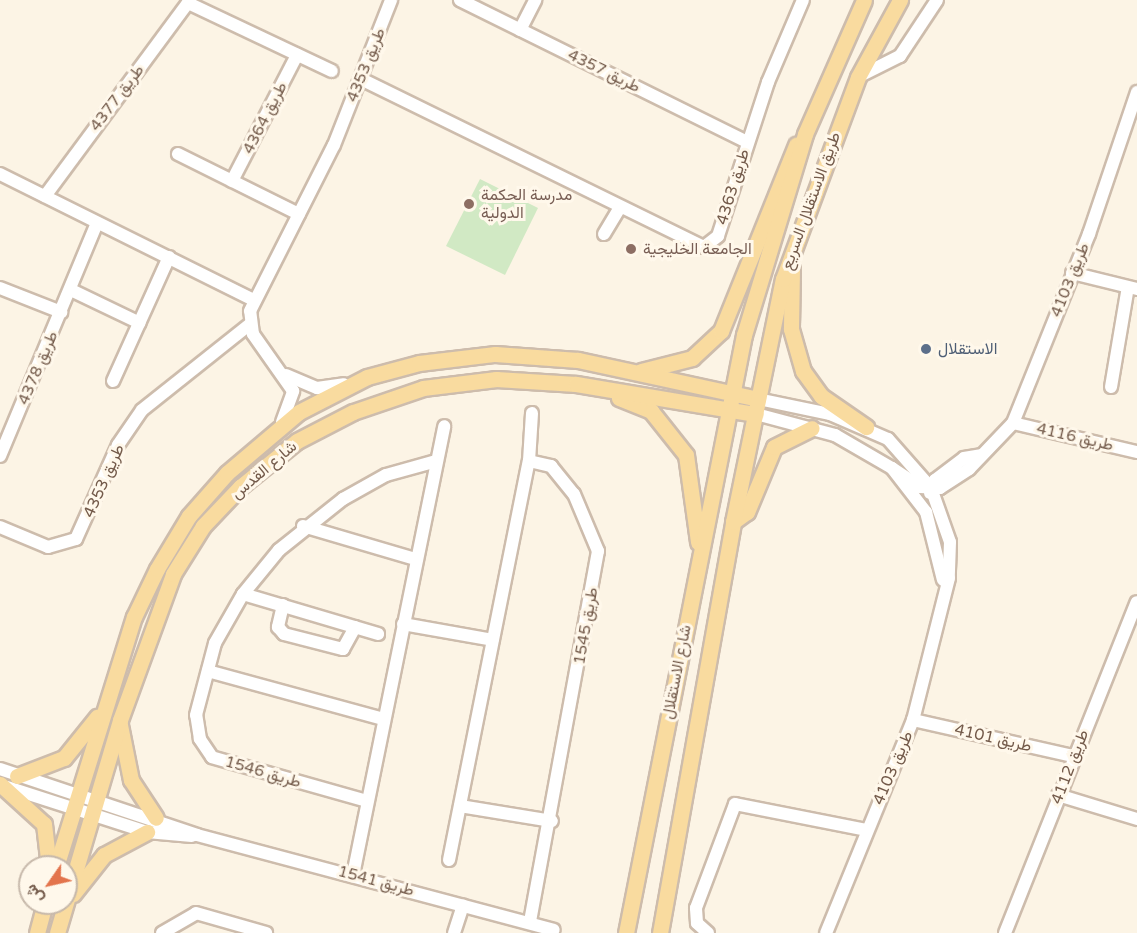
<!DOCTYPE html>
<html>
<head>
<meta charset="utf-8">
<style>
  body { margin:0 }
  #map { position:relative; width:1137px; height:933px; overflow:hidden; background:#fcf4e5; font-family:"Varela Round",Vazirmatn,sans-serif }
  div>[style] { position:absolute }
  .green>* { inset:0; background:#d1e9c4 }
  .roads { filter:drop-shadow(2px 0 #cdbcac) drop-shadow(-2px 0 #cdbcac) drop-shadow(0 2px #cdbcac) drop-shadow(0 -2px #cdbcac) }
  .minor>* { height:12px; margin:-6px; padding:0 6px; transform-origin:6px; border-radius:6px; background:#fff }
  .major>* { height:15px; margin:-7.5px; padding:0 7.5px; transform-origin:7.5px; border-radius:7.5px; background:#f9db9f }
  .dots>* { width:16px; height:16px; translate:-50% -50%; box-sizing:border-box; border:3px solid #fff8eb; border-radius:50% }
  span { translate:-50% -50%; white-space:nowrap; text-align:center; line-height:1.15; -webkit-text-stroke:6px #fff8eb; paint-order:stroke }
  .street-label { font-size:16px; color:#745b4b }
  .education-label { font-size:16px; color:#785e54 }
  .left { translate:0 -50%; text-align:left }
  .service-label { font-size:16px; color:#4e5e75 }
  .north { position:absolute; left:18px; top:855px; width:60px; height:60px; box-sizing:border-box; background:#fff8eb; border:2px solid #c7b9ab; border-radius:50%; rotate:236deg; font-size:16px; font-weight:700; line-height:24px; text-align:center; color:#745b4b }
  .north::after { content:''; display:block; margin:auto; width:21px; height:27px; background:#e3744c; clip-path:polygon(50% 0,100% 100%,50% 72%,0 100%) }
</style>
</head>
<body>
<div id="map">
  <div class="green">
    <i style="clip-path:polygon(480px 179px,538px 208px,505px 275px,446px 246px)"></i>
  </div>
  <div class="roads">
    <div class="minor">
      <i style="left:460px;top:0;width:320px;rotate:26.3deg"></i>
      <i style="left:188px;top:3px;width:159px;rotate:25.3deg"></i>
      <i style="left:520px;top:30px;width:34px;rotate:-63deg"></i>
      <i style="left:858px;top:77px;width:47px;rotate:-26.6deg"></i>
      <i style="left:900px;top:56px;width:67px;rotate:-56.5deg"></i>
      <i style="left:361px;top:79px;width:382px;rotate:26.1deg"></i>
      <i style="left:704px;top:247px;width:18px;rotate:-38deg"></i>
      <i style="left:718px;top:236px;width:162px;rotate:-72deg"></i>
      <i style="left:768px;top:82px;width:89px;rotate:-66.9deg"></i>
      <i style="left:178px;top:154px;width:135px;rotate:26.4deg"></i>
      <i style="left:0;top:174px;width:284px;rotate:26.4deg"></i>
      <i style="left:232px;top:181px;width:142px;rotate:-62.7deg"></i>
      <i style="left:45px;top:196px;width:244px;rotate:-53.5deg"></i>
      <i style="left:604px;top:234px;width:29px;rotate:-59deg"></i>
      <i style="left:1072px;top:273px;width:67px;rotate:13.8deg"></i>
      <i style="left:0;top:288px;width:66px;rotate:21.5deg"></i>
      <i style="left:71px;top:290px;width:76px;rotate:25.6deg"></i>
      <i style="left:286px;top:375px;width:34px;rotate:23deg"></i>
      <i style="left:317px;top:388px;width:27px;rotate:-8deg"></i>
      <i style="left:113px;top:381px;width:136px;rotate:-65.7deg"></i>
      <i style="left:1111px;top:387px;width:101px;rotate:-80.4deg"></i>
      <i style="left:758px;top:399px;width:74px;rotate:11.8deg"></i>
      <i style="left:830px;top:414px;width:63px;rotate:23.3deg"></i>
      <i style="left:888px;top:439px;width:65px;rotate:48.7deg"></i>
      <i style="left:931px;top:488px;width:57px;rotate:70.6deg"></i>
      <i style="left:950px;top:542px;width:36px;rotate:92deg"></i>
      <i style="left:949px;top:578px;width:146px;rotate:104.2deg"></i>
      <i style="left:913px;top:720px;width:230px;rotate:112.2deg"></i>
      <i style="left:756px;top:414px;width:82px;rotate:14.9deg"></i>
      <i style="left:835px;top:435px;width:66px;rotate:30.1deg"></i>
      <i style="left:892px;top:468px;width:56px;rotate:52.3deg"></i>
      <i style="left:926px;top:512px;width:70px;rotate:76deg"></i>
      <i style="left:282px;top:422px;width:33px;rotate:-70deg"></i>
      <i style="left:293px;top:391px;width:70px;rotate:-125.1deg"></i>
      <i style="left:253px;top:334px;width:23px;rotate:-97deg"></i>
      <i style="left:250px;top:311px;width:186px;rotate:-63.2deg"></i>
      <i style="left:334px;top:145px;width:156px;rotate:-68.5deg"></i>
      <i style="left:1013px;top:423px;width:127px;rotate:13.2deg"></i>
      <i style="left:0;top:456px;width:252px;rotate:-67.4deg"></i>
      <i style="left:529px;top:461px;width:23px;rotate:13deg"></i>
      <i style="left:551px;top:466px;width:36px;rotate:51deg"></i>
      <i style="left:574px;top:494px;width:62px;rotate:67.2deg"></i>
      <i style="left:598px;top:551px;width:378px;rotate:100.4deg"></i>
      <i style="left:892px;top:468px;width:34px;rotate:34deg"></i>
      <i style="left:920px;top:487px;width:20px;rotate:3deg"></i>
      <i style="left:940px;top:488px;width:35px;rotate:-33deg"></i>
      <i style="left:969px;top:469px;width:64px;rotate:-46.3deg"></i>
      <i style="left:1013px;top:423px;width:204px;rotate:-68.1deg"></i>
      <i style="left:1089px;top:234px;width:150px;rotate:-71.3deg"></i>
      <i style="left:930px;top:493px;width:14px;rotate:-69deg"></i>
      <i style="left:935px;top:480px;width:36px;rotate:-37deg"></i>
      <i style="left:964px;top:458px;width:17px;rotate:-10deg"></i>
      <i style="left:303px;top:526px;width:117px;rotate:16.4deg"></i>
      <i style="left:0;top:527px;width:52px;rotate:22.6deg"></i>
      <i style="left:48px;top:547px;width:29px;rotate:-16deg"></i>
      <i style="left:76px;top:539px;width:103px;rotate:-65.9deg"></i>
      <i style="left:118px;top:445px;width:42px;rotate:-55.6deg"></i>
      <i style="left:142px;top:410px;width:138px;rotate:-38.5deg"></i>
      <i style="left:243px;top:594px;width:141px;rotate:16.5deg"></i>
      <i style="left:283px;top:605px;width:23px;rotate:103deg"></i>
      <i style="left:278px;top:627px;width:9px;rotate:49deg"></i>
      <i style="left:284px;top:634px;width:61px;rotate:14.3deg"></i>
      <i style="left:343px;top:649px;width:25px;rotate:-61deg"></i>
      <i style="left:403px;top:624px;width:91px;rotate:10.1deg"></i>
      <i style="left:208px;top:671px;width:181px;rotate:15.3deg"></i>
      <i style="left:913px;top:720px;width:164px;rotate:12.7deg"></i>
      <i style="left:0;top:769px;width:208px;rotate:18.5deg"></i>
      <i style="left:197px;top:835px;width:369px;rotate:14.9deg"></i>
      <i style="left:7px;top:787px;width:147px;rotate:17.8deg"></i>
      <i style="left:147px;top:832px;width:45px;rotate:5.1deg"></i>
      <i style="left:1058px;top:795px;width:83px;rotate:16.9deg"></i>
      <i style="left:367px;top:801px;width:161px;rotate:-164.2deg"></i>
      <i style="left:212px;top:757px;width:22px;rotate:-124deg"></i>
      <i style="left:200px;top:739px;width:24px;rotate:-99deg"></i>
      <i style="left:196px;top:715px;width:74px;rotate:-75.2deg"></i>
      <i style="left:215px;top:643px;width:56px;rotate:-60.3deg"></i>
      <i style="left:243px;top:594px;width:57px;rotate:-50.7deg"></i>
      <i style="left:279px;top:550px;width:82px;rotate:-38.6deg"></i>
      <i style="left:343px;top:499px;width:49px;rotate:-29.2deg"></i>
      <i style="left:386px;top:475px;width:49px;rotate:-15.5deg"></i>
      <i style="left:460px;top:806px;width:93px;rotate:9.3deg"></i>
      <i style="left:449px;top:860px;width:407px;rotate:-78.7deg"></i>
      <i style="left:529px;top:461px;width:48px;rotate:-86.4deg"></i>
      <i style="left:353px;top:875px;width:458px;rotate:-78.5deg"></i>
      <i style="left:162px;top:933px;width:39px;rotate:-30deg"></i>
      <i style="left:196px;top:913px;width:73px;rotate:15.9deg"></i>
      <i style="left:454px;top:933px;width:29px;rotate:-72deg"></i>
      <i style="left:708px;top:933px;width:15px;rotate:-138deg"></i>
      <i style="left:697px;top:923px;width:15px;rotate:-94deg"></i>
      <i style="left:696px;top:908px;width:111px;rotate:-69.4deg"></i>
      <i style="left:735px;top:804px;width:134px;rotate:11.2deg"></i>
      <i style="left:1005px;top:933px;width:356px;rotate:-68.3deg"></i>
    </div>
    <div class="major">
      <i style="left:792px;top:269px;width:60px;rotate:91deg"></i>
      <i style="left:791px;top:329px;width:44px;rotate:74.1deg"></i>
      <i style="left:803px;top:371px;width:31px;rotate:54deg"></i>
      <i style="left:821px;top:396px;width:55px;rotate:34.6deg"></i>
      <i style="left:641px;top:371px;width:53px;rotate:-14.3deg"></i>
      <i style="left:692px;top:358px;width:40px;rotate:-43deg"></i>
      <i style="left:721px;top:331px;width:201px;rotate:-68deg"></i>
      <i style="left:619px;top:398px;width:35px;rotate:22deg"></i>
      <i style="left:651px;top:411px;width:56px;rotate:51.5deg"></i>
      <i style="left:686px;top:455px;width:88px;rotate:82.1deg"></i>
      <i style="left:733px;top:522px;width:17px;rotate:-36deg"></i>
      <i style="left:747px;top:512px;width:70px;rotate:-67.4deg"></i>
      <i style="left:774px;top:447px;width:42px;rotate:-26.6deg"></i>
      <i style="left:120px;top:725px;width:56px;rotate:78.7deg"></i>
      <i style="left:131px;top:780px;width:45px;rotate:56.7deg"></i>
      <i style="left:17px;top:776px;width:50px;rotate:-21deg"></i>
      <i style="left:64px;top:758px;width:53px;rotate:-51.2deg"></i>
      <i style="left:0;top:784px;width:59px;rotate:42.3deg"></i>
      <i style="left:44px;top:824px;width:43px;rotate:83.4deg"></i>
      <i style="left:56px;top:867px;width:262px;rotate:-72.7deg"></i>
      <i style="left:134px;top:617px;width:53px;rotate:-64.4deg"></i>
      <i style="left:157px;top:569px;width:62px;rotate:-58.9deg"></i>
      <i style="left:189px;top:516px;width:57px;rotate:-48.5deg"></i>
      <i style="left:227px;top:473px;width:94px;rotate:-40.3deg"></i>
      <i style="left:299px;top:412px;width:76px;rotate:-27.2deg"></i>
      <i style="left:367px;top:377px;width:54px;rotate:-15.1deg"></i>
      <i style="left:419px;top:363px;width:77px;rotate:-6.8deg"></i>
      <i style="left:495px;top:354px;width:83px;rotate:4.1deg"></i>
      <i style="left:578px;top:360px;width:184px;rotate:12.2deg"></i>
      <i style="left:73px;top:894px;width:50px;rotate:-51.5deg"></i>
      <i style="left:104px;top:855px;width:49px;rotate:-28.1deg"></i>
      <i style="left:37px;top:933px;width:31px;rotate:-75deg"></i>
      <i style="left:57px;top:933px;width:222px;rotate:-73.5deg"></i>
      <i style="left:120px;top:720px;width:155px;rotate:-70deg"></i>
      <i style="left:173px;top:574px;width:57px;rotate:-58deg"></i>
      <i style="left:203px;top:526px;width:54px;rotate:-46.5deg"></i>
      <i style="left:240px;top:487px;width:73px;rotate:-38.9deg"></i>
      <i style="left:297px;top:441px;width:63px;rotate:-27.4deg"></i>
      <i style="left:353px;top:412px;width:74px;rotate:-18.9deg"></i>
      <i style="left:423px;top:388px;width:74px;rotate:-7deg"></i>
      <i style="left:496px;top:379px;width:80px;rotate:3.6deg"></i>
      <i style="left:576px;top:384px;width:182px;rotate:9.5deg"></i>
      <i style="left:626px;top:933px;width:610px;rotate:-78.84deg"></i>
      <i style="left:744px;top:335px;width:210px;rotate:-73.1deg"></i>
      <i style="left:805px;top:134px;width:146px;rotate:-66.2deg"></i>
      <i style="left:660px;top:933px;width:417px;rotate:-79.9deg"></i>
      <i style="left:733px;top:522px;width:248px;rotate:-78.4deg"></i>
      <i style="left:783px;top:279px;width:215px;rotate:-69.6deg"></i>
      <i style="left:858px;top:77px;width:88px;rotate:-61.4deg"></i>
    </div>
  </div>
  <div class="dots">
    <i style="left:469px;top:204px;background:#8d6e63"></i>
    <i style="left:631px;top:249px;background:#8d6e63"></i>
    <i style="left:926px;top:349px;background:#5c6f8a"></i>
  </div>
  <div class="street-label">
    <span style="left:366px;top:65px;rotate:-68deg">طريق 4353</span>
    <span style="left:604px;top:71px;rotate:26deg">طريق 4357</span>
    <span style="left:117px;top:98px;rotate:-53deg">طريق 4377</span>
    <span style="left:265px;top:118px;rotate:-63deg">طريق 4364</span>
    <span style="left:733px;top:187px;rotate:-73deg">طريق 4363</span>
    <span style="left:811px;top:201px;rotate:-70deg">طريق الاستقلال السريع</span>
    <span style="left:1070px;top:280px;rotate:-68deg">طريق 4103</span>
    <span style="left:38px;top:368px;rotate:-67deg">طريق 4378</span>
    <span style="left:1075px;top:437px;rotate:13deg">طريق 4116</span>
    <span style="left:264px;top:470px;rotate:-40deg">شارع القدس</span>
    <span style="left:104px;top:481px;rotate:-66deg">طريق 4353</span>
    <span style="left:586px;top:626px;rotate:-80deg">طريق 1545</span>
    <span style="left:677px;top:672px;rotate:-79deg">شارع الاستقلال</span>
    <span style="left:993px;top:738px;rotate:13deg">طريق 4101</span>
    <span style="left:1070px;top:767px;rotate:-69deg">طريق 4112</span>
    <span style="left:893px;top:768px;rotate:-67deg">طريق 4103</span>
    <span style="left:263px;top:772px;rotate:16deg">طريق 1546</span>
    <span style="left:376px;top:881px;rotate:15deg">طريق 1541</span>
  </div>
  <div class="education-label">
    <span class="left" style="left:481px;top:204px">مدرسة الحكمة<br>الدولية</span>
    <span class="left" style="left:643px;top:249px">الجامعة الخليجية</span>
  </div>
  <div class="service-label">
    <span class="left" style="left:938px;top:349px">الاستقلال</span>
  </div>
  <div class="north">ش</div>
</div>
</body>
</html>
